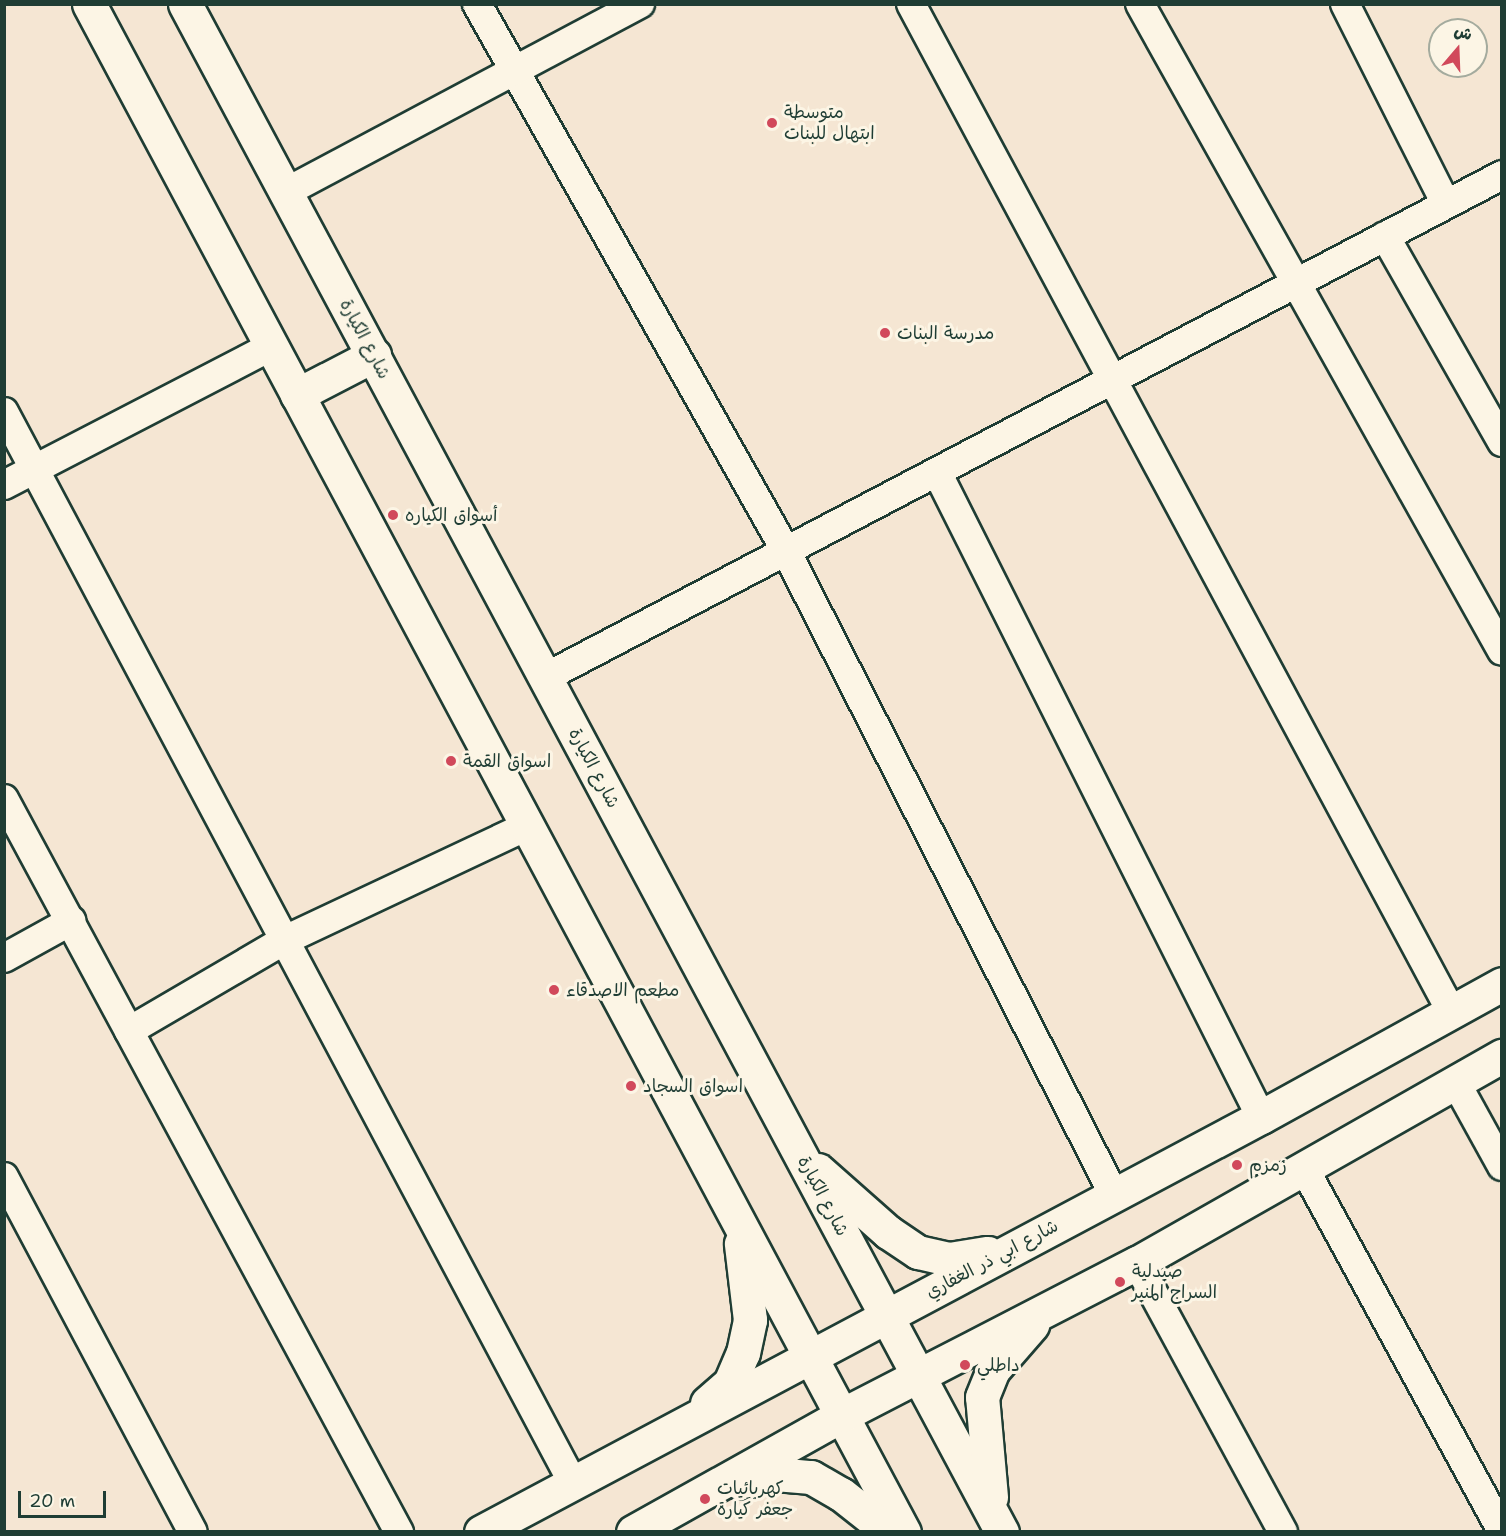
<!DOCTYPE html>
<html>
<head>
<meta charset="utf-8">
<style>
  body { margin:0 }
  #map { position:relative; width:1506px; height:1536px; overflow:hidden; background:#f5e6d3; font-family:"Shantell Sans","Playpen Sans Arabic",sans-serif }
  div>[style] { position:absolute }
  .roads { filter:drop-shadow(2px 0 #1f3d34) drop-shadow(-2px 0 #1f3d34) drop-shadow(0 2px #1f3d34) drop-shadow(0 -2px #1f3d34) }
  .minor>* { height:28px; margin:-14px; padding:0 14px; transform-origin:14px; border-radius:14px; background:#fcf5e5 }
  .major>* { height:33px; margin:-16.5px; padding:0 16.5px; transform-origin:16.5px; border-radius:16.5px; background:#fcf5e5 }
  .dots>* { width:16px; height:16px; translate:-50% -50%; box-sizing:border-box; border:3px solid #fcf5e5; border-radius:50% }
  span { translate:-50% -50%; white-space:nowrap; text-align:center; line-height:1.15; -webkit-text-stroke:6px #fcf5e5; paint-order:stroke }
  .poi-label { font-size:18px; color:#1f3d34 }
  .left { translate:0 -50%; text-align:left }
  .street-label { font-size:18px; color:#1f3d34 }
  .frame { position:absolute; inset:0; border:6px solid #1f3d34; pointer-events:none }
  .north { position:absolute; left:1428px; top:18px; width:60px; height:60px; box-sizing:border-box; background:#fcf5e5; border:2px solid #a4ab9e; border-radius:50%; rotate:19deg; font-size:16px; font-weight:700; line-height:24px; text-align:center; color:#1f3d34 }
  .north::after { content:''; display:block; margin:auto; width:21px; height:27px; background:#d1495b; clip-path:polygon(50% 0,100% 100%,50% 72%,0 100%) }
  .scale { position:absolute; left:18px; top:1491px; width:88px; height:27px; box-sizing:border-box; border:3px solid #1f3d34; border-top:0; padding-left:8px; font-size:18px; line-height:21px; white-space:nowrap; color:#1f3d34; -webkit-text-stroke:4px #fcf5e5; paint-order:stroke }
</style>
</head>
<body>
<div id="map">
  <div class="roads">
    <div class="minor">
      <i style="left:477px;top:4px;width:628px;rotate:60.54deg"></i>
      <i style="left:786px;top:551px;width:723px;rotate:63.01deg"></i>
      <i style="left:911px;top:4px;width:1143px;rotate:61.8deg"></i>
      <i style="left:1140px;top:4px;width:741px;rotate:60.77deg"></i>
      <i style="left:1345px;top:4px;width:224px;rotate:63.2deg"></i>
      <i style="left:286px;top:192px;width:401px;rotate:-28deg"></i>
      <i style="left:1385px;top:236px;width:237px;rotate:60.4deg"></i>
      <i style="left:4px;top:412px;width:1215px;rotate:62.02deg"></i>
      <i style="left:937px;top:472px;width:722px;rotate:63.33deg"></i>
      <i style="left:4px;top:485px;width:300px;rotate:-27.4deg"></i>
      <i style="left:546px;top:677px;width:1080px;rotate:-27.7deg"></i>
      <i style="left:4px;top:799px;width:833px;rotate:61.68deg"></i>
      <i style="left:4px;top:958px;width:77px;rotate:-28.9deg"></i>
      <i style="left:129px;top:1031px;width:181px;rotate:-30.3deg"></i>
      <i style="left:285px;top:940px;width:268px;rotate:-25.2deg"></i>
      <i style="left:1455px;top:1081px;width:97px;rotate:61.1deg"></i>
      <i style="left:1304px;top:1168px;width:413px;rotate:61.4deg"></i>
      <i style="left:4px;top:1177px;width:402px;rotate:62deg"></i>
      <i style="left:1137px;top:1263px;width:306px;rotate:61.5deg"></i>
    </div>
    <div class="major">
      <i style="left:89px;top:4px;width:1732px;rotate:61.93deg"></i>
      <i style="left:185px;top:4px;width:1733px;rotate:61.87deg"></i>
      <i style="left:297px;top:395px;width:87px;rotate:-27.5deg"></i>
      <i style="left:818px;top:1170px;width:94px;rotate:41.5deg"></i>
      <i style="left:888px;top:1232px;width:36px;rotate:34deg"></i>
      <i style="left:918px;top:1252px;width:32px;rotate:13deg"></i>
      <i style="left:949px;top:1259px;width:39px;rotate:-9deg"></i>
      <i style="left:707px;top:1403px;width:30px;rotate:-41deg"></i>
      <i style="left:730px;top:1383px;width:33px;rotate:-67deg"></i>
      <i style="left:743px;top:1353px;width:34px;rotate:-78deg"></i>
      <i style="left:750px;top:1320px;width:77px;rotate:-96.8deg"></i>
      <i style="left:739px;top:1482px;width:37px;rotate:-13deg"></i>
      <i style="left:775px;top:1474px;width:36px;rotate:5deg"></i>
      <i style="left:811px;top:1477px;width:34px;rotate:30deg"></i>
      <i style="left:841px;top:1494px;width:61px;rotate:38.4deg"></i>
      <i style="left:991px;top:1497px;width:100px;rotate:-95.1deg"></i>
      <i style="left:982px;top:1397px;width:29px;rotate:-68deg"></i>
      <i style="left:993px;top:1370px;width:60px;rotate:-49.1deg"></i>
      <i style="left:481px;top:1532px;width:884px;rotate:-28.02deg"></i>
      <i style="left:1261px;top:1117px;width:275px;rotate:-28.9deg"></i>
      <i style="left:633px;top:1532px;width:240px;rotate:-29.2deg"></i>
      <i style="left:842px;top:1415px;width:332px;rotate:-27.3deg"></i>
      <i style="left:1137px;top:1263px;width:420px;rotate:-29.6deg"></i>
    </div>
  </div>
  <div class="dots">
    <i style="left:772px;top:123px;background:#d1495b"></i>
    <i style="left:885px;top:333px;background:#d1495b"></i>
    <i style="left:393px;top:515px;background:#d1495b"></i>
    <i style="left:451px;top:761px;background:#d1495b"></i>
    <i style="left:554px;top:990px;background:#d1495b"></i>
    <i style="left:631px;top:1086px;background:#d1495b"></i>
    <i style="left:1237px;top:1165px;background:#d1495b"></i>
    <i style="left:1120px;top:1282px;background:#d1495b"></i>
    <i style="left:965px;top:1365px;background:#d1495b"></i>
    <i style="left:705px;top:1499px;background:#d1495b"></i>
  </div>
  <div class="poi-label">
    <span class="left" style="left:784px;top:123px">متوسطة<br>ابتهال للبنات</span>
    <span class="left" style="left:897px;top:333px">مدرسة البنات</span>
    <span class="left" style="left:405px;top:515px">أسواق الكياره</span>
    <span class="left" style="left:463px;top:761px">اسواق القمة</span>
    <span class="left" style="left:566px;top:990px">مطعم الاصدقاء</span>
    <span class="left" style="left:643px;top:1086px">اسواق السجاد</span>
    <span class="left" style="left:1249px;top:1165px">زمزم</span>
    <span class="left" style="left:1132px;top:1282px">صيدلية<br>السراج المنير</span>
    <span class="left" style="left:977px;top:1365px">داطلي</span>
    <span class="left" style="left:717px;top:1499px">كهربائيات<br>جعفر كيارة</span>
  </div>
  <div class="street-label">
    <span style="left:365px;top:339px;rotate:62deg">شارع الكيارة</span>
    <span style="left:594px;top:768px;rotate:62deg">شارع الكيارة</span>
    <span style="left:823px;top:1196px;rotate:62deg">شارع الكيارة</span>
    <span style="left:992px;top:1259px;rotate:-28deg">شارع ابي ذر الغفاري</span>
  </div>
  <div class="frame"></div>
  <div class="north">ش</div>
  <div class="scale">20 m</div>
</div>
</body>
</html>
